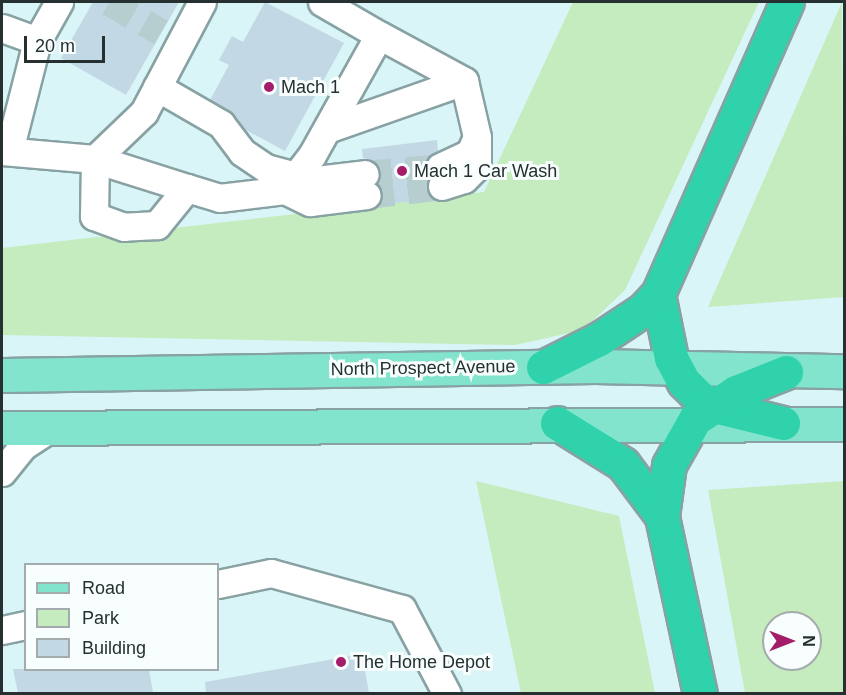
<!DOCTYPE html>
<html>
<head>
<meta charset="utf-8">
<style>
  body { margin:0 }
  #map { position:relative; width:846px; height:695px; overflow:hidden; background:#daf5f7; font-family:Helvetica,sans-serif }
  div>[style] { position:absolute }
  .green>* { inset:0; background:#c4ecbe }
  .building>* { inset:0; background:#c2d8e4 }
  .minor-tunnel>* { height:27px; margin-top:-13.5px; transform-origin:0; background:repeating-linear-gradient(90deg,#b6cecf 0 27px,transparent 0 41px) }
  .roads { filter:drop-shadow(2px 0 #88a2a4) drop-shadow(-2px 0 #88a2a4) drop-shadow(0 2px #88a2a4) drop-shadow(0 -2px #88a2a4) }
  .minor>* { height:27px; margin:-13.5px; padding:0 13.5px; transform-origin:13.5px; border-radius:13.5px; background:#fff }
  .major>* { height:33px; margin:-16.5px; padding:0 16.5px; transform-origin:16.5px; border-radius:16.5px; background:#82e4cc }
  .highway>* { height:33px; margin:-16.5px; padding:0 16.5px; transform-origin:16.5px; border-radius:16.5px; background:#2fd2aa }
  .dots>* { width:16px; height:16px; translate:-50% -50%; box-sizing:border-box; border:3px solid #f8fdfe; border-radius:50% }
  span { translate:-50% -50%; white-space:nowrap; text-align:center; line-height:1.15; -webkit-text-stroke:6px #f8fdfe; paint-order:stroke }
  .poi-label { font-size:18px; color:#263031 }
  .left { translate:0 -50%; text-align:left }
  .street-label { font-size:18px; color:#263031 }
  .frame { position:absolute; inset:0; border:3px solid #263031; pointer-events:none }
  .legend { position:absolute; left:24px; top:563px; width:195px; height:108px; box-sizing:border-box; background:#f8fdfe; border:2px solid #a4abac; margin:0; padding:8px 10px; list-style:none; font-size:18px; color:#263031 }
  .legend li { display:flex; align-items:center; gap:12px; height:30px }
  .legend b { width:30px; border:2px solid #a4abac }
  .north { position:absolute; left:762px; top:611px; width:60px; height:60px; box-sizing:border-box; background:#f8fdfe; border:2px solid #a4abac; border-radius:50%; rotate:90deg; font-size:16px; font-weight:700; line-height:24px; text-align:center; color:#263031 }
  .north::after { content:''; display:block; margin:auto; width:21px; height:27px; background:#a41d68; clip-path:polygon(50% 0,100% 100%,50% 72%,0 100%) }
  .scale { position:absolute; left:24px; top:36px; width:81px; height:27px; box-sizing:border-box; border:3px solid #263031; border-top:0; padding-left:8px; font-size:18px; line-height:21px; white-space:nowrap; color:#263031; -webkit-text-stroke:4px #f8fdfe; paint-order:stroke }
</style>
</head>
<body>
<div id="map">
  <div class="green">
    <i style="clip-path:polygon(573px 2px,759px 2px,625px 290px,583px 330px,515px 345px,2px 335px,2px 248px,484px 192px)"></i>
    <i style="clip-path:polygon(842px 2px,844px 297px,708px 307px)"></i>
    <i style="clip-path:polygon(476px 481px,619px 516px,655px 693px,521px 693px)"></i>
    <i style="clip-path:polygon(evenodd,844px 481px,844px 693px,745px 693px,708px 490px,844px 481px,774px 623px,810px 623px,810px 659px,774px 659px,774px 623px)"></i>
  </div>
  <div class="building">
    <i style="clip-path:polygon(93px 2px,179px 2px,126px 95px,61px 58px)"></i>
    <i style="clip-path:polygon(265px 2px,344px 43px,285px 151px,244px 129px,229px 111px,210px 100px,229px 65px,219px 60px,232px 36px,243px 42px)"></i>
    <i style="clip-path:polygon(437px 140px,438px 151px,427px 158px,424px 166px,429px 178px,427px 190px,433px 199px,378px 205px,383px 194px,377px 183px,380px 172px,372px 160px,363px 158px,362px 149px)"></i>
    <i style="clip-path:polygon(362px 654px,369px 693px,206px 693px,205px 682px)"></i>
    <i style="clip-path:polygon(13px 669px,149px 669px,153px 693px,18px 693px)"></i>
  </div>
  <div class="minor-tunnel">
    <i style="left:109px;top:2px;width:60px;rotate:30deg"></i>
    <i style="left:365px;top:174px;width:75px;rotate:-5.3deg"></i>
    <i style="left:367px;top:195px;width:76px;rotate:-6.8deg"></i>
  </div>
  <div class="roads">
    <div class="minor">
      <i style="left:322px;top:2px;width:66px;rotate:30.1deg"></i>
      <i style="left:2px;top:28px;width:37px;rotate:20deg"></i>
      <i style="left:37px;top:41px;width:45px;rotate:-60.6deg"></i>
      <i style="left:157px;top:87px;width:74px;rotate:30deg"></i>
      <i style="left:221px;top:124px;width:35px;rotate:53deg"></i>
      <i style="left:242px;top:152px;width:29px;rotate:34deg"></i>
      <i style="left:266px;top:168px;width:31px;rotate:15deg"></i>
      <i style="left:327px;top:129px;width:145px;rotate:-19.3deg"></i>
      <i style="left:2px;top:151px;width:93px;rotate:4.9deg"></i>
      <i style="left:95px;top:159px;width:68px;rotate:-43.8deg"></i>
      <i style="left:144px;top:112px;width:124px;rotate:-62.2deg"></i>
      <i style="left:9px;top:151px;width:114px;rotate:-75.7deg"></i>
      <i style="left:442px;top:186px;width:23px;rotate:-18deg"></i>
      <i style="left:464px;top:179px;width:18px;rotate:-45deg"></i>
      <i style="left:477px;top:166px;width:24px;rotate:-90deg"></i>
      <i style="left:187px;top:188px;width:48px;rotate:129deg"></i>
      <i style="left:157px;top:225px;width:33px;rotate:177deg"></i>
      <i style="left:124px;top:227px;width:32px;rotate:-160deg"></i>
      <i style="left:94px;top:216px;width:57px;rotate:-89deg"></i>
      <i style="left:95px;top:159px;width:96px;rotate:17.5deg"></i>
      <i style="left:187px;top:188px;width:34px;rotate:17deg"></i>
      <i style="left:219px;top:198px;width:66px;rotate:-6.9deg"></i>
      <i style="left:285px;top:190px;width:44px;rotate:-52.4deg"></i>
      <i style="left:312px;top:155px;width:137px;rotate:-60.8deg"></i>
      <i style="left:379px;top:35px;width:97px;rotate:28.4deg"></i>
      <i style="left:464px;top:81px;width:57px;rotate:76.9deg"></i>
      <i style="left:477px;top:137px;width:17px;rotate:114deg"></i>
      <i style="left:470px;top:153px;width:33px;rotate:155deg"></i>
      <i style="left:285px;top:190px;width:28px;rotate:26deg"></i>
      <i style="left:310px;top:202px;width:57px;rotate:-7deg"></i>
      <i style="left:285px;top:190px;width:25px;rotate:-21deg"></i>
      <i style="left:308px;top:181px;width:57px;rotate:-7deg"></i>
      <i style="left:2px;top:472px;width:33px;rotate:-51deg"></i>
      <i style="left:23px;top:446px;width:33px;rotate:-33deg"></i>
      <i style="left:218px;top:584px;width:54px;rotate:-11.7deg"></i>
      <i style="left:271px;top:573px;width:136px;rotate:15.4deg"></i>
      <i style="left:402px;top:609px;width:96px;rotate:62.1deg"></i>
      <i style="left:2px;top:630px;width:25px;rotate:-12deg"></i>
    </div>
    <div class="major">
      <i style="left:2px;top:375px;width:593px;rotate:-0.87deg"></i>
      <i style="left:595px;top:366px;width:249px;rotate:1.2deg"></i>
      <i style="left:2px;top:428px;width:842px;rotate:-0.27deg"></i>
    </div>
    <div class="highway">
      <i style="left:658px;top:294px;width:65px;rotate:78.5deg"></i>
      <i style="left:671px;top:358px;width:27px;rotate:62deg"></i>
      <i style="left:684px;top:382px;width:23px;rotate:45deg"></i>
      <i style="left:700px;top:398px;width:20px;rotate:27deg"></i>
      <i style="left:718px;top:407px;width:67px;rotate:13.8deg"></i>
      <i style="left:543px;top:367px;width:63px;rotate:-26.6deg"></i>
      <i style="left:599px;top:339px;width:53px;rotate:-33.4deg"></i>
      <i style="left:643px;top:310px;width:22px;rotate:-47deg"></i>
      <i style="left:658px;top:294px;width:319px;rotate:-66.2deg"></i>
      <i style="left:557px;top:423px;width:78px;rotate:31.8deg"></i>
      <i style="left:623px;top:464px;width:65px;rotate:53.1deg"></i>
      <i style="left:700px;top:694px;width:182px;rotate:-102.1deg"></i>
      <i style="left:662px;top:516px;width:51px;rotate:-82.2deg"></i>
      <i style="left:669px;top:465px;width:53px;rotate:-60.5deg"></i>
      <i style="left:695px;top:419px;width:49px;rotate:-33.4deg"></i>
      <i style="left:736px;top:392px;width:54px;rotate:-21.8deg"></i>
    </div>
  </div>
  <div class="dots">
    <i style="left:269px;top:87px;background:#a41d68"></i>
    <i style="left:402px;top:171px;background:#a41d68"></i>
    <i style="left:341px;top:662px;background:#a41d68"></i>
  </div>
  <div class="poi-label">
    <span class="left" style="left:281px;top:87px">Mach 1</span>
    <span class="left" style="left:414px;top:171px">Mach 1 Car Wash</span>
    <span class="left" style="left:353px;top:662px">The Home Depot</span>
  </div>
  <div class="street-label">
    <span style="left:423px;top:368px;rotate:-1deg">North Prospect Avenue</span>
  </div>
  <div class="frame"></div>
  <ul class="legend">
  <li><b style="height:8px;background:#82e4cc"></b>Road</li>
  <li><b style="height:16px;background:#c4ecbe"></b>Park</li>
  <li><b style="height:16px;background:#c2d8e4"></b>Building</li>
  </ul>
  <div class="north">N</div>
  <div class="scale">20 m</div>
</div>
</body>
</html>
